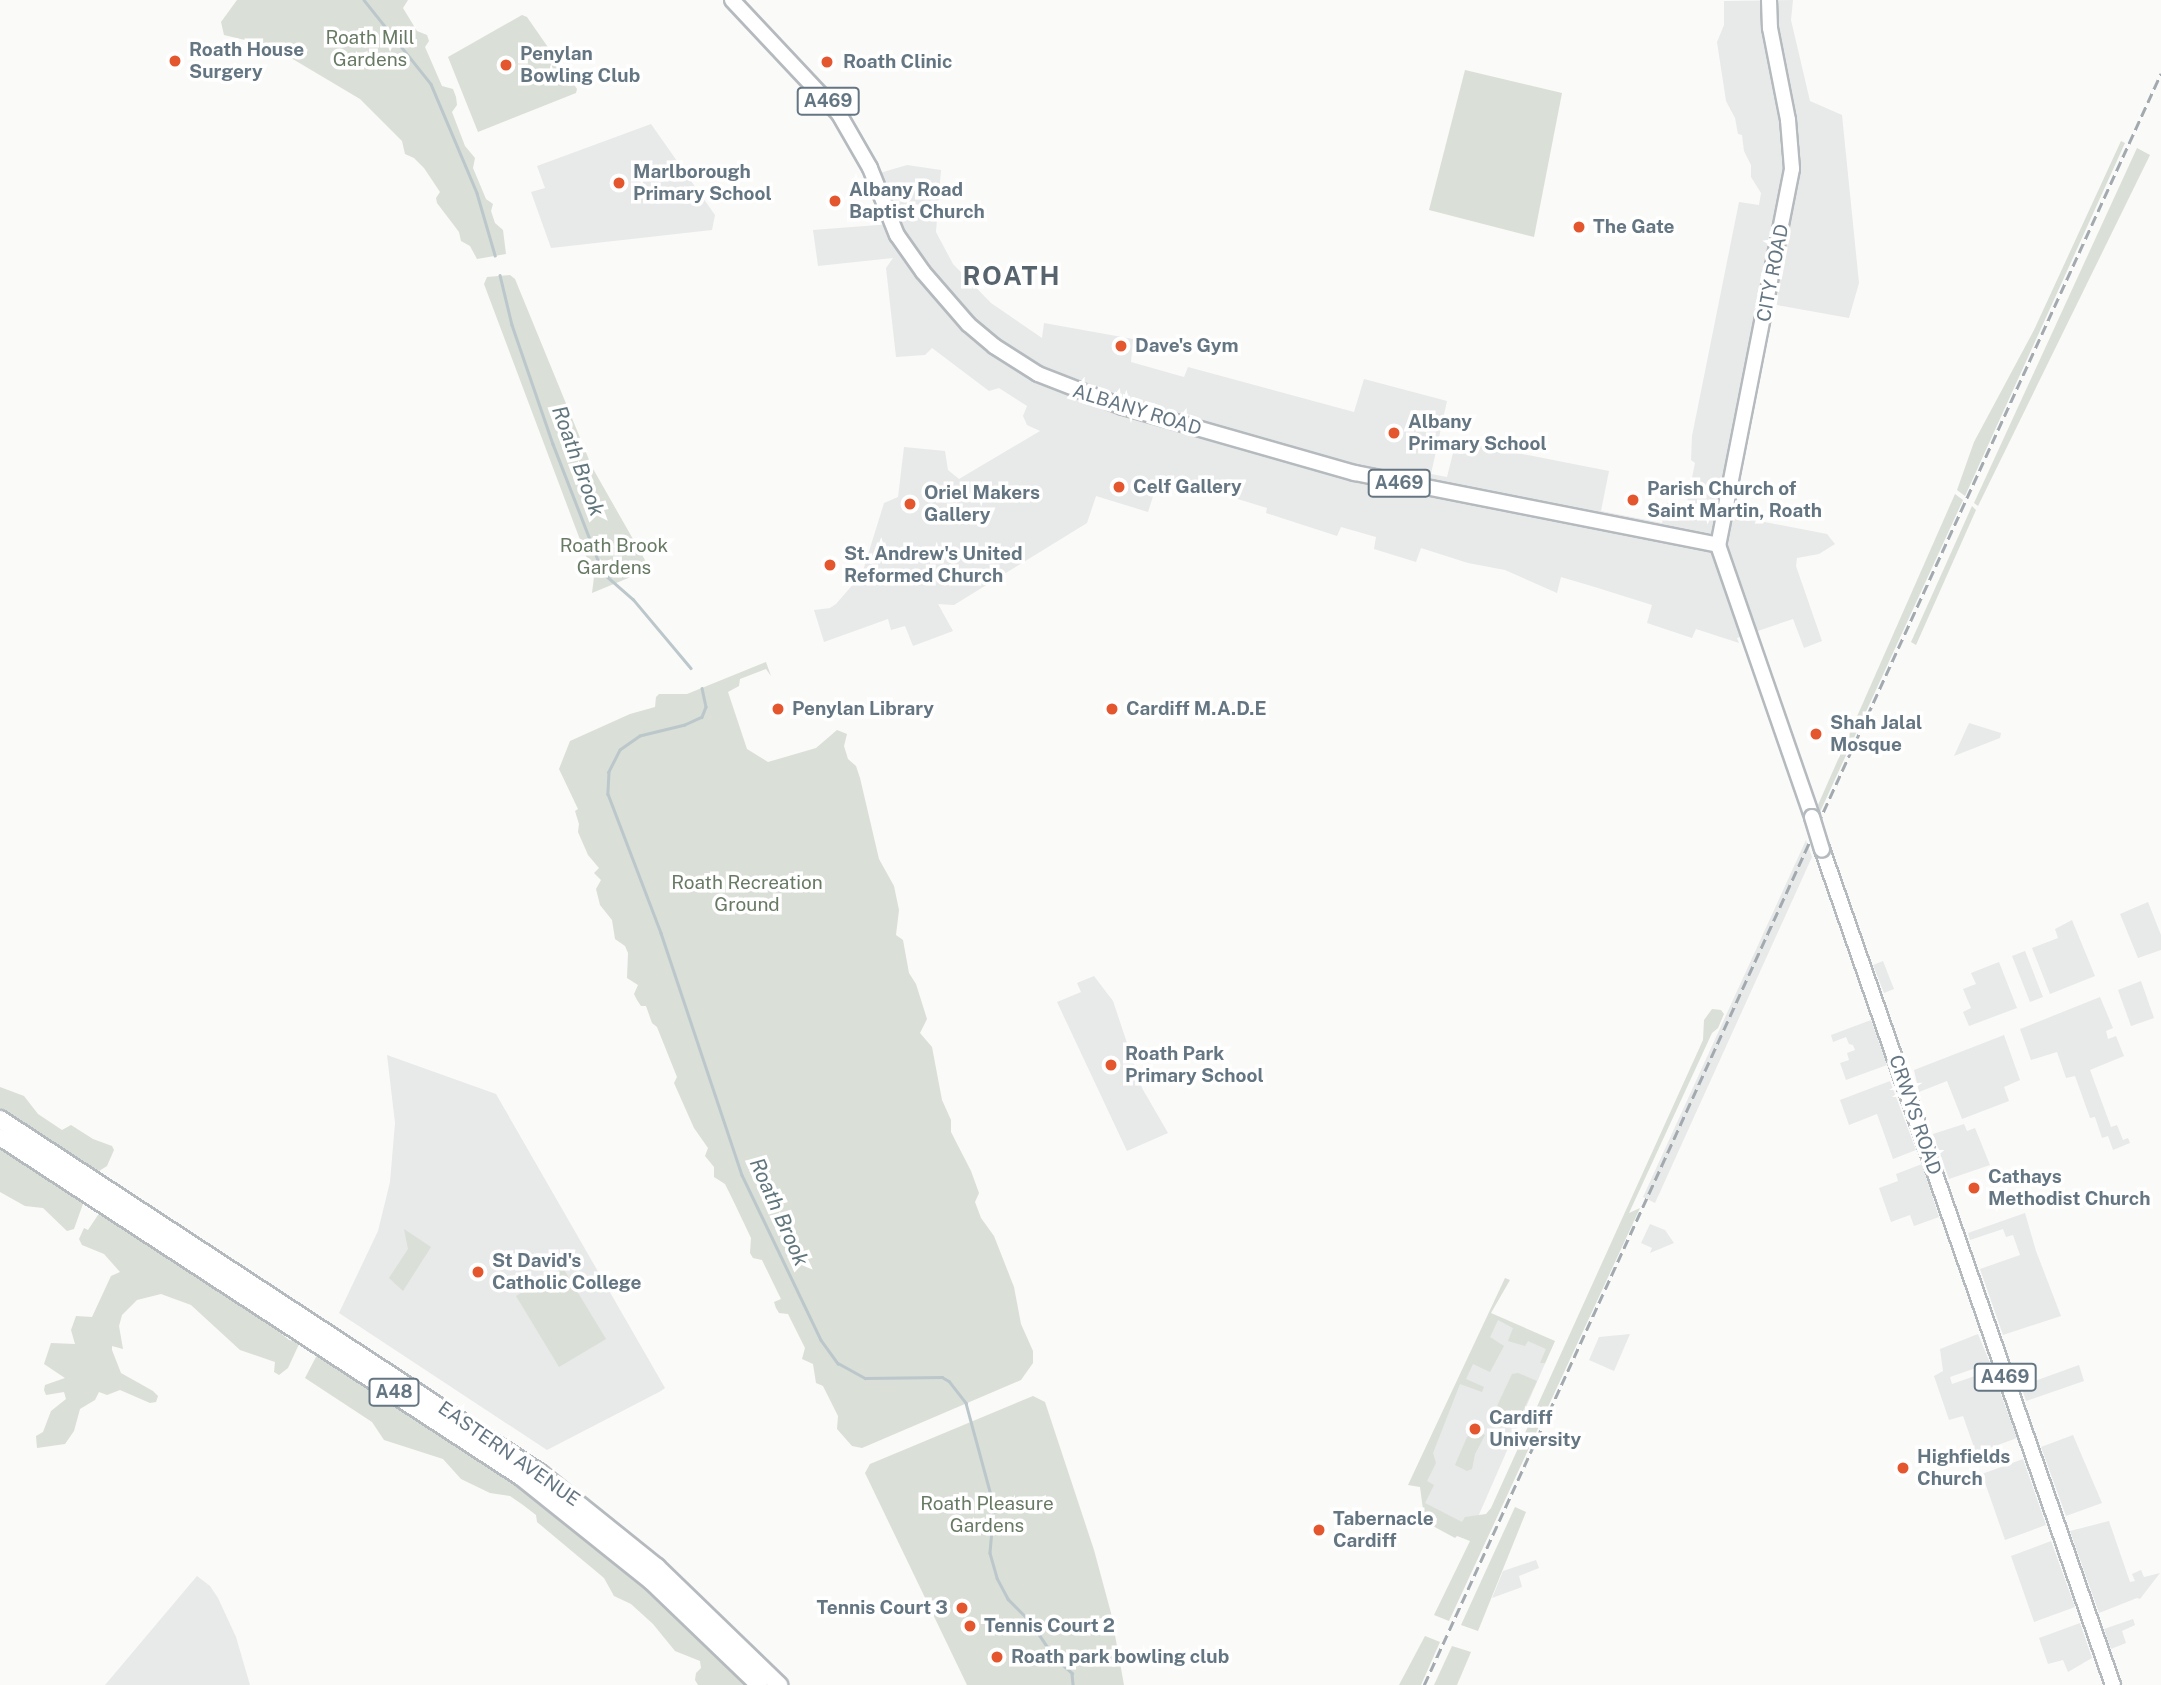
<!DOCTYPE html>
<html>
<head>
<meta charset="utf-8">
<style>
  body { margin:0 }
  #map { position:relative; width:2161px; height:1685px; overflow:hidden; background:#fafaf8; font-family:"Public Sans",sans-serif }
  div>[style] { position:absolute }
  .built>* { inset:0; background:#e8e9e9 }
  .green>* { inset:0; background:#dadfd7 }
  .stream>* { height:2.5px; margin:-1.25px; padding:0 1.25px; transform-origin:1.25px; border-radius:1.25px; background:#bbc7cb }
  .roads { filter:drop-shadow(2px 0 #b5babe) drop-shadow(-2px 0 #b5babe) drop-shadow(0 2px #b5babe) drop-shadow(0 -2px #b5babe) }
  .major>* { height:14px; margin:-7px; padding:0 7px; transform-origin:7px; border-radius:7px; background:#fff }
  .highway>* { height:16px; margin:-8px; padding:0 8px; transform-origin:8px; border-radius:8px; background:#fff }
  .rail>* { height:2.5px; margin-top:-1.25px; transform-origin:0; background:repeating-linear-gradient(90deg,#a2aab0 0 10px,transparent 0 15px) }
  .bridges { filter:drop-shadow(2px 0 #b5babe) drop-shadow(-2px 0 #b5babe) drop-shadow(0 2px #b5babe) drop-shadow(0 -2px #b5babe) }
  .major-bridge>* { height:14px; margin:-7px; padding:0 7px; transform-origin:7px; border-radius:7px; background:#fff }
  .dots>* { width:19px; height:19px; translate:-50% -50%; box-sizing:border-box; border:4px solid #fff; border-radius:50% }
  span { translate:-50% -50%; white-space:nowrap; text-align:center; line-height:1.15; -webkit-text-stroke:7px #fff; paint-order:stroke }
  .shield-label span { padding:2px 5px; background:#fff; border:2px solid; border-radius:5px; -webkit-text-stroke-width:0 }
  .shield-label { font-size:18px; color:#657683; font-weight:700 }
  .park-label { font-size:19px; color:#687a64 }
  .poi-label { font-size:19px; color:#657683; font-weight:700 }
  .left { translate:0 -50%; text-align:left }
  .right { translate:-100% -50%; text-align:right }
  .street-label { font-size:19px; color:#657683 }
  .water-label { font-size:21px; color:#60757c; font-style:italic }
  .district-label { font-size:26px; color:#57646e; font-weight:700; letter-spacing:2px }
</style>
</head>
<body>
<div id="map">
  <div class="built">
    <i style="clip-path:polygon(1793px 0,1791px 20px,1810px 101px,1842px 115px,1859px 283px,1849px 318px,1766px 303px,1723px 514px,1827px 534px,1835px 544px,1819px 554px,1797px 558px,1796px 566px,1822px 641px,1804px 648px,1793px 619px,1737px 638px,1739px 643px,1696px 629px,1692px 638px,1647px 623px,1652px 605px,1598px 588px,1561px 577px,1557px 593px,1505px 570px,1468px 563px,1421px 548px,1416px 562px,1374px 549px,1376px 537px,1341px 527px,1337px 536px,1266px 513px,1267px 508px,1160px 475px,1148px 512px,1096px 496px,1087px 523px,954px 605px,938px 604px,953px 631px,913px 646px,905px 626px,891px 630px,888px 619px,824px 642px,814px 610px,830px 608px,836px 604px,862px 574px,884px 503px,898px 497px,904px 447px,945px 451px,948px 470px,959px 479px,1040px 431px,1027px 425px,1023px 416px,1027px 406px,999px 388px,989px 391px,932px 348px,925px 355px,896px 357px,886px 268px,893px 258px,818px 266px,813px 230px,891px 224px,873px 175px,907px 165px,941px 170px,936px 232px,953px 264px,991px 303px,1042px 338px,1044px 323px,1133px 339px,1131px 362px,1184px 377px,1188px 367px,1354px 412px,1364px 379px,1447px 401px,1431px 474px,1447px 477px,1456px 441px,1609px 471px,1601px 511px,1662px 523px,1667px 503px,1686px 507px,1695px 463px,1691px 460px,1692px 436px,1739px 202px,1759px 205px,1761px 193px,1751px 177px,1751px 165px,1744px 151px,1742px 135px,1738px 134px,1735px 118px,1726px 101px,1717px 42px,1724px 25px,1724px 1px)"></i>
    <i style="clip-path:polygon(651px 124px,715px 215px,712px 230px,551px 248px,531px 192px,545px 188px,537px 166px)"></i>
    <i style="clip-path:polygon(1969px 723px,2001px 733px,2000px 738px,1954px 756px)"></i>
    <i style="clip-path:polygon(1806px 840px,1812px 857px,1655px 1203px,1643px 1197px)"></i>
    <i style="clip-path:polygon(2148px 902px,2161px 935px,2161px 950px,2138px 958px,2120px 914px)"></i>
    <i style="clip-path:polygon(2072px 920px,2095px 976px,2050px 994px,2032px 948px,2058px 938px,2055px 929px)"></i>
    <i style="clip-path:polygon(2025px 951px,2043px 997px,2030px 1002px,2012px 956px)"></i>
    <i style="clip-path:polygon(1883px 961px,1894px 989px,1884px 993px,1873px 965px)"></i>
    <i style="clip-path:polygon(1999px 962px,2017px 1008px,1969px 1026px,1963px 1012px,1971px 1008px,1963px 989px,1976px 984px,1971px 973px)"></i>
    <i style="clip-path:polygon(1094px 976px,1113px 1001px,1142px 1088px,1168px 1133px,1127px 1151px,1057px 1002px,1081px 992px,1077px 983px)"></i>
    <i style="clip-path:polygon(2141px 981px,2154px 1018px,2131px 1026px,2118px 990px)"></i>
    <i style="clip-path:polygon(2100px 997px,2113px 1028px,2106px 1031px,2108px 1039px,2116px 1036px,2124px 1056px,2090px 1070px,2111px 1127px,2117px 1125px,2123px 1140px,2128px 1138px,2130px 1143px,2113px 1150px,2108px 1136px,2102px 1138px,2095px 1117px,2090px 1118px,2075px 1076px,2066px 1078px,2057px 1052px,2031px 1060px,2020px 1029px)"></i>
    <i style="clip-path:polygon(1871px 1020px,1887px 1065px,1846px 1080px,1840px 1063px,1849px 1060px,1847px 1053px,1855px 1050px,1853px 1045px,1849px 1044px,1846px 1037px,1833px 1042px,1831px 1035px)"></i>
    <i style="clip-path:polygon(2004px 1035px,2020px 1080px,2004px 1087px,2009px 1101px,1962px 1119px,1947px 1081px,1919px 1092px,1914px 1070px)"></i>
    <i style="clip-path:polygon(387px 1055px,496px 1094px,665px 1388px,661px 1391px,547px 1450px,339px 1313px,378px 1231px,390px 1182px,395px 1123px)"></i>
    <i style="clip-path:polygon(1890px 1081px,1916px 1150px,1893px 1159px,1877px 1114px,1849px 1125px,1840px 1100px)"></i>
    <i style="clip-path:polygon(1964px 1124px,1967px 1131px,1975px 1128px,1990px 1165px,1949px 1179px,1933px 1134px)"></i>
    <i style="clip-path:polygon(1922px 1164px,1939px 1217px,1914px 1226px,1910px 1215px,1891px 1222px,1879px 1188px,1898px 1181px,1896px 1174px)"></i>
    <i style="clip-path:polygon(2025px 1213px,2036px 1251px,2061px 1316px,2003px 1335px,1980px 1269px,2020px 1255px,2013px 1235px,2006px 1237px,2003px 1229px,1970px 1240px,1968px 1233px)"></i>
    <i style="clip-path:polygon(1650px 1224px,1665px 1230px,1674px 1243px,1650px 1253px,1652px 1248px,1641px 1243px)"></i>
    <i style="clip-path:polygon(1489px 1314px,1554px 1343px,1474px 1526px,1426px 1513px,1422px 1485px,1414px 1473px)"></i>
    <i style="clip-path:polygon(1630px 1334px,1614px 1371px,1589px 1360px,1599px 1337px)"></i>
    <i style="clip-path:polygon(1978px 1334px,1990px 1363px,1950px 1377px,1952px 1384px,1992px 1370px,2017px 1438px,1976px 1453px,1963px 1416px,1949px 1420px,1934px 1376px,1943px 1371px,1940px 1349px)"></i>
    <i style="clip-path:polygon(2079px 1365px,2084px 1381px,2026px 1401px,2021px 1386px)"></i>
    <i style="clip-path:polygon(2073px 1435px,2102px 1503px,2066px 1516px,2041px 1447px)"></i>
    <i style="clip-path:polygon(2023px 1459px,2046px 1525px,2005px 1540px,1982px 1474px)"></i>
    <i style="clip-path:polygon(2109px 1521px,2130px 1582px,2135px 1581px,2132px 1574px,2141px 1570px,2144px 1577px,2160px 1573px,2140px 1599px,2137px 1598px,2099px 1613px,2070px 1531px)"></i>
    <i style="clip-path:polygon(2051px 1541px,2075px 1607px,2034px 1622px,2011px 1556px)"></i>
    <i style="clip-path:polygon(1536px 1560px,1539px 1568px,1519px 1576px,1522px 1587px,1492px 1598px,1503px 1571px)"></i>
    <i style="clip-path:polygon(197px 1576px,210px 1586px,218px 1598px,236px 1637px,250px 1685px,105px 1685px)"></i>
    <i style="clip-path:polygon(2133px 1619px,2135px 1625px,2122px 1631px,2126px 1643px,2111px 1649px,2104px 1629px)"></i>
    <i style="clip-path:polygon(2080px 1623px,2092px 1658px,2068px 1672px,2063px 1660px,2048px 1664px,2039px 1638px)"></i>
  </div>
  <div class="green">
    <i style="clip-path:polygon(237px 0,408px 0,403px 8px,417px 31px,427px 35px,429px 41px,425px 47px,442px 86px,453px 89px,456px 97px,457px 105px,452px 112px,465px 146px,475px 158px,473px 168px,486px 199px,493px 204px,491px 211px,495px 223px,503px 230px,506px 254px,477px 259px,470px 246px,461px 241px,459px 232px,437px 203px,436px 198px,440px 192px,424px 168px,414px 158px,405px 154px,402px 141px,360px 99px,286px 55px,259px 49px,245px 40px,224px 35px,221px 22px)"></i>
    <i style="clip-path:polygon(522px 15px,527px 17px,577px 89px,576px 93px,478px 132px,448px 57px)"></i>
    <i style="clip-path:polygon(1465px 70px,1562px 93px,1534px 237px,1429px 210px)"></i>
    <i style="clip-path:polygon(2121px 141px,2125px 143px,1965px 496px,1957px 490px,1974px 442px,2034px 330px)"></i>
    <i style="clip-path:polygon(2137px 148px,2150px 155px,1978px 506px,1974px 503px)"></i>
    <i style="clip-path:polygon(510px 275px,515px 279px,592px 467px,650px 569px,592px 593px,594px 577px,484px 284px,487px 277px)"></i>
    <i style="clip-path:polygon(1955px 494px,1963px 500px,1820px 812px,1818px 805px)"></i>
    <i style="clip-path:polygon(1972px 506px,1976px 510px,1916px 645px,1911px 642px)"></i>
    <i style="clip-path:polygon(766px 662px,771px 676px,766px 669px,740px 679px,739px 686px,728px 692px,747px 749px,768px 762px,816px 748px,837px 730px,847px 734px,844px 746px,848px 759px,856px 766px,860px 778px,879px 859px,894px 886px,899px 910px,896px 935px,903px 940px,909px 973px,916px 984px,927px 1019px,920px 1033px,932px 1047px,942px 1100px,951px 1120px,951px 1132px,971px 1171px,979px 1193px,975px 1202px,981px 1218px,994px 1236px,1014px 1287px,1021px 1324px,1033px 1351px,1033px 1363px,1021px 1380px,862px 1448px,852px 1446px,837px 1429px,838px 1416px,823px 1386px,816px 1383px,813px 1364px,802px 1359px,805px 1348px,788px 1314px,779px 1313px,776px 1308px,774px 1302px,781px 1299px,762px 1260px,753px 1258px,750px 1253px,751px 1238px,732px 1198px,725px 1184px,714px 1177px,714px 1167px,705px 1156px,708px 1148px,694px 1128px,674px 1083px,677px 1077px,657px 1027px,652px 1023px,646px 1006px,641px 1006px,637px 1000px,634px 994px,638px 985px,627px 978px,628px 953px,625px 946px,615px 939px,612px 920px,600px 905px,596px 889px,601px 880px,594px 873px,599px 868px,588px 855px,578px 832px,579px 824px,575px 811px,578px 809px,559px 769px,570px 741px,630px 714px,655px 707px,656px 697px,659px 694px,687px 694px)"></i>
    <i style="clip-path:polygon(1712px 1009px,1721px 1010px,1724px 1014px,1718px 1028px,1712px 1033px,1629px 1213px,1640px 1208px,1449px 1621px,1434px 1615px,1470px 1541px,1457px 1536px,1455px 1538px,1431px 1525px,1428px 1517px,1424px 1517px,1420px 1487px,1408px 1485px,1505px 1278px,1510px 1280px,1491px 1313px,1555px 1341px,1545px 1363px,1540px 1363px,1546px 1349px,1528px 1341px,1525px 1346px,1508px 1341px,1513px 1328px,1498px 1320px,1490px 1337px,1504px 1346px,1490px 1372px,1473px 1364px,1466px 1379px,1484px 1387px,1482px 1392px,1460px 1384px,1433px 1453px,1436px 1463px,1427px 1481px,1434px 1485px,1425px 1503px,1462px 1522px,1465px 1517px,1486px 1514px,1491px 1508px,1703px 1040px,1704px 1020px)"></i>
    <i style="clip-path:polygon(0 1087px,24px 1096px,38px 1114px,62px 1130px,71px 1125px,93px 1139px,112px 1146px,114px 1150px,107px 1166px,99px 1171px,0 1109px)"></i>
    <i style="clip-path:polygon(0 1140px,84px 1201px,74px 1229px,67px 1231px,43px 1208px,25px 1206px,0 1192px)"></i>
    <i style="clip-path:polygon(102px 1213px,266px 1321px,289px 1340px,300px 1342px,288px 1368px,279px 1375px,274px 1372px,275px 1362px,240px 1350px,191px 1305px,161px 1294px,137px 1300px,122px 1315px,119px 1326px,123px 1349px,112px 1346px,112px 1350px,121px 1373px,153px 1391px,158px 1396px,156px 1402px,150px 1403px,120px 1390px,107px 1395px,99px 1392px,95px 1400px,80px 1409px,74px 1431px,65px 1444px,37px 1448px,36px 1436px,43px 1432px,51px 1411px,66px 1399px,64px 1392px,46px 1395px,44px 1390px,45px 1385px,65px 1378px,44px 1364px,51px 1343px,75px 1344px,71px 1330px,76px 1316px,92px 1317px,111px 1276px,120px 1272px,104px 1254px,82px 1245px,79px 1239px,84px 1228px,88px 1230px,98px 1215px)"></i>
    <i style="clip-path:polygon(404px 1229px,431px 1247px,403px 1291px,389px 1278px,408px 1249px)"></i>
    <i style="clip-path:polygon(563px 1268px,606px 1339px,559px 1367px,516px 1296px)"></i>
    <i style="clip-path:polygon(318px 1353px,525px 1490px,648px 1587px,748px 1685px,698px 1685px,695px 1680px,696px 1673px,701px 1668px,700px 1661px,675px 1651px,653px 1624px,631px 1604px,614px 1596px,604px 1578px,537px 1522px,536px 1515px,523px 1505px,510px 1496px,490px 1493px,461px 1479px,443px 1459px,384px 1440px,372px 1422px,305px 1378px)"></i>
    <i style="clip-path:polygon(1518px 1373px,1537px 1381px,1519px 1419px,1497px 1406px,1512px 1374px)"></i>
    <i style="clip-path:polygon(1033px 1396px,1045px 1402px,1094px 1550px,1111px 1613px,1124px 1685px,967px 1685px,865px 1473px,870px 1464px)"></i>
    <i style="clip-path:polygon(1475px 1430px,1485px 1435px,1475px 1454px,1472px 1469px,1467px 1471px,1455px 1465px,1467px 1437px)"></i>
    <i style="clip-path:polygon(1515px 1507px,1526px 1512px,1478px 1631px,1461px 1625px)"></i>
    <i style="clip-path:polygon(1425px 1636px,1440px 1642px,1421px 1685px,1399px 1685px)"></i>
    <i style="clip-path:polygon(1452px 1646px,1471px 1652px,1457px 1685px,1434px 1685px)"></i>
  </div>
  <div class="stream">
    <i style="left:364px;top:0;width:107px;rotate:51.4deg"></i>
    <i style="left:431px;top:84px;width:118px;rotate:67.1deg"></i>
    <i style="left:477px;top:193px;width:65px;rotate:73.8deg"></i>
    <i style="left:500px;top:275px;width:51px;rotate:76.5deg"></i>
    <i style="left:512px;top:325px;width:126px;rotate:71deg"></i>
    <i style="left:553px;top:444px;width:138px;rotate:68.8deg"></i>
    <i style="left:603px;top:573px;width:40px;rotate:41deg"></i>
    <i style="left:633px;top:599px;width:90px;rotate:50deg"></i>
    <i style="left:702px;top:688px;width:19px;rotate:78deg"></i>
    <i style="left:706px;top:707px;width:11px;rotate:112deg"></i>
    <i style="left:702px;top:717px;width:19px;rotate:155deg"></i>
    <i style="left:685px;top:725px;width:46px;rotate:166.3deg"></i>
    <i style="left:640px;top:736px;width:24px;rotate:145deg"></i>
    <i style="left:620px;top:750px;width:25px;rotate:117deg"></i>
    <i style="left:609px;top:772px;width:22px;rotate:93deg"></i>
    <i style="left:608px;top:794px;width:149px;rotate:69.1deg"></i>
    <i style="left:661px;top:933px;width:255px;rotate:71.5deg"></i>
    <i style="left:742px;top:1175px;width:183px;rotate:64.4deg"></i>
    <i style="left:821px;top:1340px;width:29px;rotate:54deg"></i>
    <i style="left:838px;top:1363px;width:31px;rotate:29deg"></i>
    <i style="left:865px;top:1378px;width:77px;rotate:-0.7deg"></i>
    <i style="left:942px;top:1377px;width:8px;rotate:30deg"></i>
    <i style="left:949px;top:1381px;width:28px;rotate:52deg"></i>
    <i style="left:966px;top:1403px;width:107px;rotate:74.8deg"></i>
    <i style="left:994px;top:1506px;width:47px;rotate:94.9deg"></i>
    <i style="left:990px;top:1553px;width:26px;rotate:74deg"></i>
    <i style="left:997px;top:1578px;width:24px;rotate:62deg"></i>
    <i style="left:1008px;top:1599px;width:31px;rotate:45deg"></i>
    <i style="left:1030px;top:1621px;width:45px;rotate:56deg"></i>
    <i style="left:1055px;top:1658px;width:23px;rotate:41deg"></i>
    <i style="left:1072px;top:1673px;width:12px;rotate:85deg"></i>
  </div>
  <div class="roads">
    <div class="major">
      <i style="left:732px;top:0;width:156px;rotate:46.8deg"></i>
      <i style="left:839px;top:114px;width:62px;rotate:60.1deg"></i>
      <i style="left:870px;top:168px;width:72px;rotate:68.1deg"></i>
      <i style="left:897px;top:235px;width:45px;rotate:54.9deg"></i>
      <i style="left:923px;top:272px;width:69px;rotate:49.1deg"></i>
      <i style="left:968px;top:324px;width:34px;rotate:40deg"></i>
      <i style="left:994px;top:346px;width:52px;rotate:32.5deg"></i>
      <i style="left:1038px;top:374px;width:91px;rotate:21.2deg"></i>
      <i style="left:1123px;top:407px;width:241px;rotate:15.9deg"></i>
      <i style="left:1355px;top:473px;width:370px;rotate:11.2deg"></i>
      <i style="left:1769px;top:0;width:28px;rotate:88deg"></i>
      <i style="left:1770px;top:28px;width:94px;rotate:78.9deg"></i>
      <i style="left:1788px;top:120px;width:49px;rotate:85.3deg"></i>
      <i style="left:1792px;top:169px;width:383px;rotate:101.1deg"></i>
      <i style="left:1718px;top:545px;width:288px;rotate:70.9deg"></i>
      <i style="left:1822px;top:849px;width:885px;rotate:70.81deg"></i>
    </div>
    <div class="highway">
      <i style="left:0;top:1119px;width:646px;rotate:33.25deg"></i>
      <i style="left:540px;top:1473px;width:150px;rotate:38.8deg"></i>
      <i style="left:657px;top:1567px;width:170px;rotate:44deg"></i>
      <i style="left:0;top:1137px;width:622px;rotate:33.13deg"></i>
      <i style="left:521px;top:1477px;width:166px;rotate:38.7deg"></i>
      <i style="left:651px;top:1581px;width:150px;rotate:43.9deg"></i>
    </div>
  </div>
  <div class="rail">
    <i style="left:1424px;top:1685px;width:1772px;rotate:-65.43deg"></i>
  </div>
  <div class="bridges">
    <div class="major-bridge">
      <i style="left:1812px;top:817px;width:34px;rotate:73deg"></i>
    </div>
  </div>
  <div class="dots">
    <i style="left:175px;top:61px;background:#e4572e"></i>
    <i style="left:827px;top:62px;background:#e4572e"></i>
    <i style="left:506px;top:65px;background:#e4572e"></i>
    <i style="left:619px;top:183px;background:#e4572e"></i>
    <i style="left:835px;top:201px;background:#e4572e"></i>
    <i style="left:1579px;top:227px;background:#e4572e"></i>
    <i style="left:1121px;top:346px;background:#e4572e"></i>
    <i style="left:1394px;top:433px;background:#e4572e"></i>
    <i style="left:1119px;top:487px;background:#e4572e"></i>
    <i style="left:1633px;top:500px;background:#e4572e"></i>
    <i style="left:910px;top:504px;background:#e4572e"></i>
    <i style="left:830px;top:565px;background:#e4572e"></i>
    <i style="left:778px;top:709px;background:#e4572e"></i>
    <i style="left:1112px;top:709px;background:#e4572e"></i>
    <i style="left:1816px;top:734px;background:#e4572e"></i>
    <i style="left:1111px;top:1065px;background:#e4572e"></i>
    <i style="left:1974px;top:1188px;background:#e4572e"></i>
    <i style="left:478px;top:1272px;background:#e4572e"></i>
    <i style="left:1475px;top:1429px;background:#e4572e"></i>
    <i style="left:1903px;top:1468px;background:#e4572e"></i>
    <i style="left:1319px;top:1530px;background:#e4572e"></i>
    <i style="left:962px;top:1608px;background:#e4572e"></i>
    <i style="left:970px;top:1626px;background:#e4572e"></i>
    <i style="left:997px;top:1657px;background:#e4572e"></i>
  </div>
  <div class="shield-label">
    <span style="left:828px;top:101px">A469</span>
    <span style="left:1399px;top:483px">A469</span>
    <span style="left:2005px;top:1377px">A469</span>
    <span style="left:394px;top:1392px">A48</span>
  </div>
  <div class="park-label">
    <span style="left:370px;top:49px">Roath Mill<br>Gardens</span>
    <span style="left:614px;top:557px">Roath Brook<br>Gardens</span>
    <span style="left:747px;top:894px">Roath Recreation<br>Ground</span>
    <span style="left:987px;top:1515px">Roath Pleasure<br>Gardens</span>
  </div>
  <div class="poi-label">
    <span class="left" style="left:189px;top:61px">Roath House<br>Surgery</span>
    <span class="left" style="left:520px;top:65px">Penylan<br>Bowling Club</span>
    <span class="left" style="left:843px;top:62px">Roath Clinic</span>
    <span class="left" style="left:633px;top:183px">Marlborough<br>Primary School</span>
    <span class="left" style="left:849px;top:201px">Albany Road<br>Baptist Church</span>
    <span class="left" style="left:1593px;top:227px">The Gate</span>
    <span class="left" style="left:1135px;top:346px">Dave's Gym</span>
    <span class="left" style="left:1408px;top:433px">Albany<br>Primary School</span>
    <span class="left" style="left:1133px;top:487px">Celf Gallery</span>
    <span class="left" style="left:1647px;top:500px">Parish Church of<br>Saint Martin, Roath</span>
    <span class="left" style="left:924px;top:504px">Oriel Makers<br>Gallery</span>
    <span class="left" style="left:844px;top:565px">St. Andrew's United<br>Reformed Church</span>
    <span class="left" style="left:792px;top:709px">Penylan Library</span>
    <span class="left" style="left:1126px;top:709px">Cardiff M.A.D.E</span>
    <span class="left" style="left:1830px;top:734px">Shah Jalal<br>Mosque</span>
    <span class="left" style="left:1125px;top:1065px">Roath Park<br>Primary School</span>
    <span class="left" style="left:1988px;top:1188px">Cathays<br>Methodist Church</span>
    <span class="left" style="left:492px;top:1272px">St David's<br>Catholic College</span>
    <span class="left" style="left:1489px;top:1429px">Cardiff<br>University</span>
    <span class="left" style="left:1917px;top:1468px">Highfields<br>Church</span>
    <span class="left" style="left:1333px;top:1530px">Tabernacle<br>Cardiff</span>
    <span class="right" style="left:948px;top:1608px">Tennis Court 3</span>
    <span class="left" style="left:984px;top:1626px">Tennis Court 2</span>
    <span class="left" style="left:1011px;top:1657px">Roath park bowling club</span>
  </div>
  <div class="street-label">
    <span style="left:1773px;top:273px;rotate:-79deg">CITY ROAD</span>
    <span style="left:1137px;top:410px;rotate:17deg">ALBANY ROAD</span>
    <span style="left:1915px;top:1115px;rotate:71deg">CRWYS ROAD</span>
    <span style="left:509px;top:1454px;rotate:35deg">EASTERN AVENUE</span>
  </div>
  <div class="water-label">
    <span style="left:578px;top:461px;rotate:70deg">Roath Brook</span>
    <span style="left:779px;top:1212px;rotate:66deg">Roath Brook</span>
  </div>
  <div class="district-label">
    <span style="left:1012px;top:276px">ROATH</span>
  </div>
</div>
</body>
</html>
